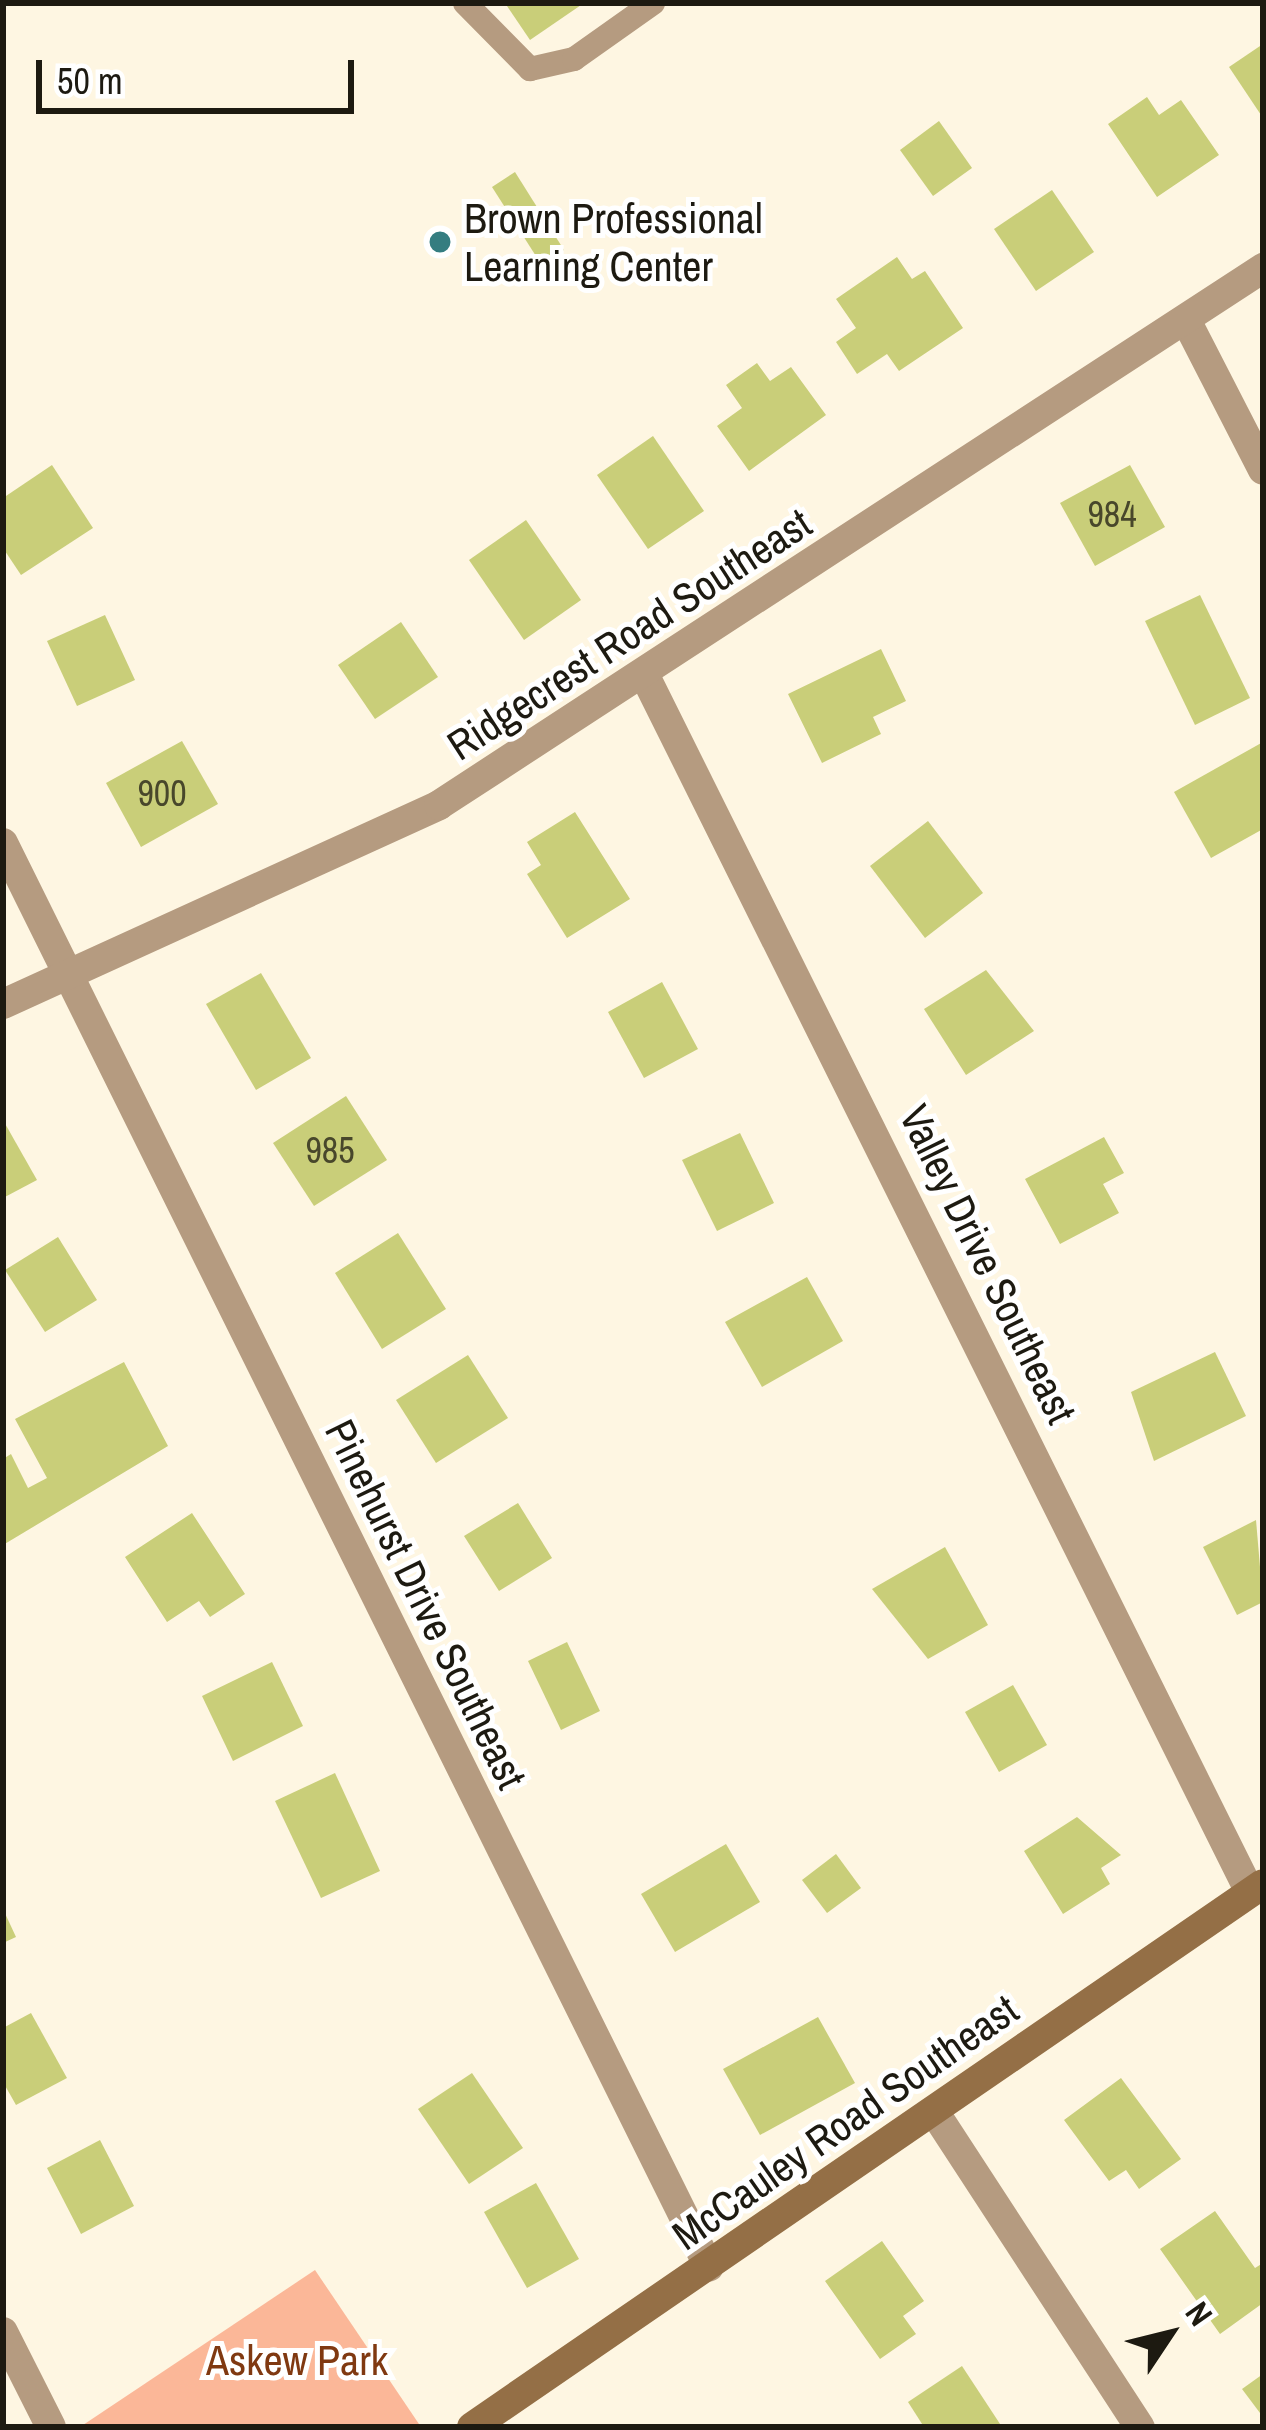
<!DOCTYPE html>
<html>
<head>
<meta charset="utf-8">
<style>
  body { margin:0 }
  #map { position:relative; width:1266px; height:2430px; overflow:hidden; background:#fef6e2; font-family:"Archivo Narrow",sans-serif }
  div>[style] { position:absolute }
  .green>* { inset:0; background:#fbb798 }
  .building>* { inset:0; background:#c9ce79 }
  .lane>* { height:24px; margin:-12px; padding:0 12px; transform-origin:12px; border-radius:12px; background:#b59b80 }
  .street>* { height:30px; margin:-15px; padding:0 15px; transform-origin:15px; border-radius:15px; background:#b59b80 }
  .secondary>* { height:30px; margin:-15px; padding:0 15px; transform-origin:15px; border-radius:15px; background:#946f46 }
  .dots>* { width:33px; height:33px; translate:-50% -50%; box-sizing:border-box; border:6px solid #fff; border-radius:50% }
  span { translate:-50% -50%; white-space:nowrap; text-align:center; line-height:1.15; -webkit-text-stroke:10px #fff; paint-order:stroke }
  .number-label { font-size:36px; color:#48472b }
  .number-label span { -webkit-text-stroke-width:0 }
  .poi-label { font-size:42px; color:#1d1a11 }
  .left { translate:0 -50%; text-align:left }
  .street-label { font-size:42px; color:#1d1a11 }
  .park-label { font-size:42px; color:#803911 }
  .frame { position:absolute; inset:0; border:6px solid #1d1a11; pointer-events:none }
  .north { position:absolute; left:1110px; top:2274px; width:120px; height:120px; -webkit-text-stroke:9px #fff; paint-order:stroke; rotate:55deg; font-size:33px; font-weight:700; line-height:48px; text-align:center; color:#1d1a11 }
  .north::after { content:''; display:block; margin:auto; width:42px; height:54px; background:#1d1a11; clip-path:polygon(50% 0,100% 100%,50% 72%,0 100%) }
  .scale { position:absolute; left:36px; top:60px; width:318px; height:54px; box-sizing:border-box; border:6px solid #1d1a11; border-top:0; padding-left:15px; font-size:36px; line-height:42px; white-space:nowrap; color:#1d1a11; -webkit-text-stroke:9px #fff; paint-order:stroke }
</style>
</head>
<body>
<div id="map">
  <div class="green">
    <i style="clip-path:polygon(315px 2270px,421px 2427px,80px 2427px)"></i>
  </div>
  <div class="building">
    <i style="clip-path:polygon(505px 3px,584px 3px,530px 40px)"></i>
    <i style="clip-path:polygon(1263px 44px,1263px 118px,1229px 67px)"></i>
    <i style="clip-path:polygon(1147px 97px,1159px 115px,1181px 100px,1219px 155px,1157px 197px,1108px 124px)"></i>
    <i style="clip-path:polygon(939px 121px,972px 168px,933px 196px,900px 150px)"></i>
    <i style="clip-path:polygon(515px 172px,564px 250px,541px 264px,492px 187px)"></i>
    <i style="clip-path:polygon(1052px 190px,1094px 252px,1036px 291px,994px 229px)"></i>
    <i style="clip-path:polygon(897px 257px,912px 279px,925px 271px,963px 328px,899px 371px,887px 354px,857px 374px,836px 342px,856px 328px,836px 299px)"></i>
    <i style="clip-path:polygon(757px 363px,770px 381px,791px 367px,826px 415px,749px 471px,717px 426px,742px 408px,726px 385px)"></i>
    <i style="clip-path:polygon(653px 436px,704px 511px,648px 549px,597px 475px)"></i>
    <i style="clip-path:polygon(52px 465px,93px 528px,21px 575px,3px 548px,3px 498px)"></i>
    <i style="clip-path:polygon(1130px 465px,1165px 527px,1095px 566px,1060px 503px)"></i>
    <i style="clip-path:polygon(526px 520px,581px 600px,524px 640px,469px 560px)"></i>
    <i style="clip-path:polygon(1200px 595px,1250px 698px,1195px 725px,1145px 621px)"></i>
    <i style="clip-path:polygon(105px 615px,135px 680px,77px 706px,47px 641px)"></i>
    <i style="clip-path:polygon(401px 622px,438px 677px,375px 719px,338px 665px)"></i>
    <i style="clip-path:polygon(881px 649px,906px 701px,873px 717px,881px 734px,822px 763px,788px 694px)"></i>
    <i style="clip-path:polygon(182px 741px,218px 804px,141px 847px,106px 783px)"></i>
    <i style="clip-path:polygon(1263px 742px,1263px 829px,1211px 858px,1174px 792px)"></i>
    <i style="clip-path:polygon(575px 812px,630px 899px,567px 938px,527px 874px,541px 865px,527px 842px)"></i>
    <i style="clip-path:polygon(928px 821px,983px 893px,925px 938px,870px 866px)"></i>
    <i style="clip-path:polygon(986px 970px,1034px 1031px,966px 1075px,924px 1009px)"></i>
    <i style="clip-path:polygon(261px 973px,311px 1058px,256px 1090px,206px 1004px)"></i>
    <i style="clip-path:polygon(662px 982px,698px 1049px,644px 1078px,608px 1012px)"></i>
    <i style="clip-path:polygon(346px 1096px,387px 1160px,314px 1206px,273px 1143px)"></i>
    <i style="clip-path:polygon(3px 1120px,37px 1180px,3px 1198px)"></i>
    <i style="clip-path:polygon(740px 1133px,774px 1203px,717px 1231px,682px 1160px)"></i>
    <i style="clip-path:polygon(1104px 1137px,1124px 1173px,1103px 1184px,1119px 1213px,1060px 1244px,1025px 1179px)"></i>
    <i style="clip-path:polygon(398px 1233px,446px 1309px,382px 1349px,335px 1273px)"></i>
    <i style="clip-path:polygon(58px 1237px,97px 1300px,45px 1332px,5px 1270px)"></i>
    <i style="clip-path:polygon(807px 1277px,843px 1341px,762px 1387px,725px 1322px)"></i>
    <i style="clip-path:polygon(1215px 1352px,1246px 1416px,1154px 1461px,1131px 1392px)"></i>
    <i style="clip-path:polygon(468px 1355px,508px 1418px,436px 1463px,396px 1400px)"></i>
    <i style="clip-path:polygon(124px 1362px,168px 1446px,3px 1545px,3px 1459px,11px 1454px,28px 1488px,47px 1478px,15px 1419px)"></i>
    <i style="clip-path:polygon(518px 1503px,552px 1558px,499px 1591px,464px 1536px)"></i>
    <i style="clip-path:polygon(192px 1513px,245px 1594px,210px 1617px,199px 1601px,167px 1622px,125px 1557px)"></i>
    <i style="clip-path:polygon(1256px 1520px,1263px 1602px,1237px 1615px,1203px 1547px)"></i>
    <i style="clip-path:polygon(945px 1547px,988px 1625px,928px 1659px,872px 1589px)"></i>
    <i style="clip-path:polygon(567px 1642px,600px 1711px,561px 1730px,528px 1661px)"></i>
    <i style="clip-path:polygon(272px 1662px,303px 1726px,233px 1761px,202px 1696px)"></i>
    <i style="clip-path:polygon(1013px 1685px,1047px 1745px,999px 1772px,965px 1712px)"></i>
    <i style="clip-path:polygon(335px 1773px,380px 1871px,321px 1898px,275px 1801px)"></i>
    <i style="clip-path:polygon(1077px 1817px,1121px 1855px,1101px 1868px,1110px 1884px,1063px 1914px,1024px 1851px)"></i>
    <i style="clip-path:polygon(726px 1844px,760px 1902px,675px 1952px,641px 1894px)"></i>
    <i style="clip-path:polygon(836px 1854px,861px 1888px,827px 1913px,802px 1880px)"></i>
    <i style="clip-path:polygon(3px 1909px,16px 1937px,3px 1943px)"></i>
    <i style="clip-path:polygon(31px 2013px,67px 2078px,16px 2105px,3px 2082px,3px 2028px)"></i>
    <i style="clip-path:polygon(818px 2017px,855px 2083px,760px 2135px,723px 2069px)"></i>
    <i style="clip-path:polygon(472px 2073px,523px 2148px,469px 2184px,418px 2109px)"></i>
    <i style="clip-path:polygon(1121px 2078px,1181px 2159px,1139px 2189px,1126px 2170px,1109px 2181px,1064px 2120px)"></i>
    <i style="clip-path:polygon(100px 2140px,134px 2206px,81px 2234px,47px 2168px)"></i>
    <i style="clip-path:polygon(536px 2183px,579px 2259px,527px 2288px,484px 2212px)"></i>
    <i style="clip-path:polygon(1215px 2211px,1255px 2268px,1263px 2263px,1263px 2303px,1220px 2334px,1160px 2249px)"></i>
    <i style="clip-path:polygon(882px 2241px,924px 2301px,903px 2316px,916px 2334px,880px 2359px,825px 2281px)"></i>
    <i style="clip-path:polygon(962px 2366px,1002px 2427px,924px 2427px,908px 2402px)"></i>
    <i style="clip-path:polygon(1263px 2374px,1263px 2417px,1242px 2389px)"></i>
  </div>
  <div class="lane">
    <i style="left:465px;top:3px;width:93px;rotate:45.4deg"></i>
    <i style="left:530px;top:69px;width:45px;rotate:-12.8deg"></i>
    <i style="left:574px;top:59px;width:97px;rotate:-35.3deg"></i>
  </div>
  <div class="street">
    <i style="left:1187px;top:322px;width:166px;rotate:62.8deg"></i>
    <i style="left:645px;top:676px;width:1358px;rotate:63.55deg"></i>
    <i style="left:3px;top:843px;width:1589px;rotate:63.63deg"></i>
    <i style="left:3px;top:1004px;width:479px;rotate:-24.5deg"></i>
    <i style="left:439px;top:805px;width:984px;rotate:-33.09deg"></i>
    <i style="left:935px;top:2113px;width:375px;rotate:56.9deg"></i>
    <i style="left:3px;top:2332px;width:106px;rotate:63.2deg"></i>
  </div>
  <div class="secondary">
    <i style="left:472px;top:2427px;width:959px;rotate:-34.47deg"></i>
  </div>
  <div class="dots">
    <i style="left:440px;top:242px;background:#347d80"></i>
  </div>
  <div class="number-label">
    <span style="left:1112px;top:515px">984</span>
    <span style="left:162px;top:794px">900</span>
    <span style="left:330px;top:1151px">985</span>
  </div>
  <div class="poi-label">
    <span class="left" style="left:464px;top:242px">Brown Professional<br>Learning Center</span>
  </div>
  <div class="street-label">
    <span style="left:629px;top:634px;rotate:-33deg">Ridgecrest Road Southeast</span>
    <span style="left:988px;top:1264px;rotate:64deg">Valley Drive Southeast</span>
    <span style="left:426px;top:1604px;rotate:64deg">Pinehurst Drive Southeast</span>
    <span style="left:845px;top:2122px;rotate:-35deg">McCauley Road Southeast</span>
  </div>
  <div class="park-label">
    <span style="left:297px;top:2360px">Askew Park</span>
  </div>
  <div class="frame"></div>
  <div class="north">N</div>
  <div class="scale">50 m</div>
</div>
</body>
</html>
